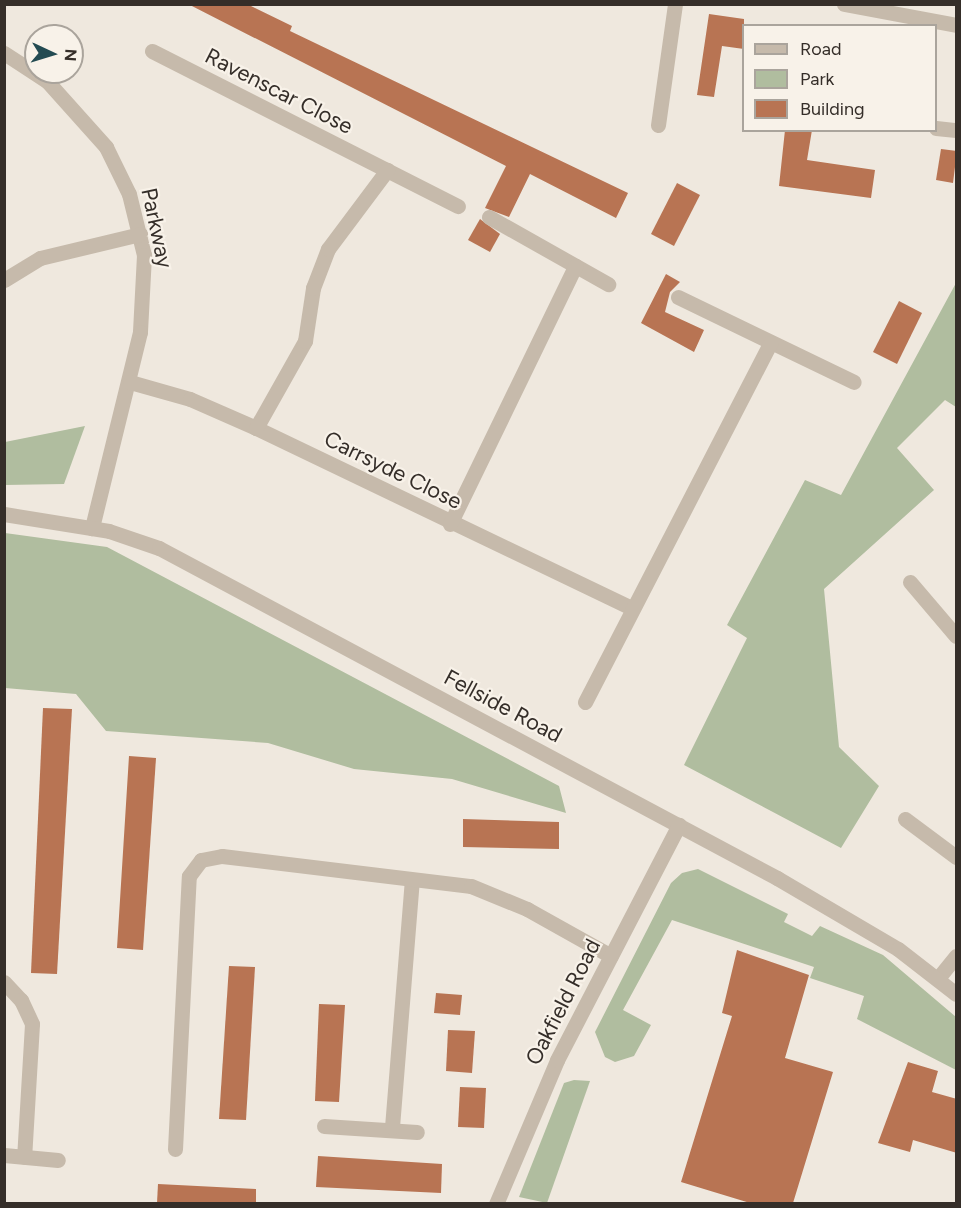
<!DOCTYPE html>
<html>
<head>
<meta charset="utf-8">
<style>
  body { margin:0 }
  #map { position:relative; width:961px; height:1208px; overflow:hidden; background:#efe8de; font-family:Figtree,sans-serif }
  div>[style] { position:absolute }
  .green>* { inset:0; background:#b0bd9f }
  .building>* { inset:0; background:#b87453 }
  .minor>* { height:15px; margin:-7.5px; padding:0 7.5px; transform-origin:7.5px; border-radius:7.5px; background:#c6baab }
  .tertiary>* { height:15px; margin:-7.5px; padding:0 7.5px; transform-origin:7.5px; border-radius:7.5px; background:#c6baab }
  span { translate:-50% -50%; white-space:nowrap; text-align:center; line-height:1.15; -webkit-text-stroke:4.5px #f8f2e9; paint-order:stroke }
  .street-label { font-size:22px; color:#352e29 }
  .frame { position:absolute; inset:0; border:6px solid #352e29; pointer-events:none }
  .legend { position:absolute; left:742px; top:24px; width:195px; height:108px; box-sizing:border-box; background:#f8f2e9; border:2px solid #aaa49c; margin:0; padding:8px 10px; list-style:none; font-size:18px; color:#352e29 }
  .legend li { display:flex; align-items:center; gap:12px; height:30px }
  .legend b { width:30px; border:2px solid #aaa49c }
  .north { position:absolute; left:24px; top:24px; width:60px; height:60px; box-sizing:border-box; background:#f8f2e9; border:2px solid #aaa49c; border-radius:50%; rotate:94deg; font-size:16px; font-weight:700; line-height:24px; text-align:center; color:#352e29 }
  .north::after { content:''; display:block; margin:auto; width:21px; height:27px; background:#234b52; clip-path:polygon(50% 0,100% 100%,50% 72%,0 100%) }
</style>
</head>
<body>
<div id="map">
  <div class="green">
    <i style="clip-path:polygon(956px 283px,956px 407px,945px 400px,897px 448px,934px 490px,824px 589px,839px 747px,879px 786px,841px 848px,684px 765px,747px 638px,727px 625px,805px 480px,841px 495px)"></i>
    <i style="clip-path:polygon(85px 426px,64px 484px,5px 485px,5px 442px)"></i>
    <i style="clip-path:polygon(5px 533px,107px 547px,559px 786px,566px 813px,452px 779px,354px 769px,268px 743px,106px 731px,76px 694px,5px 688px)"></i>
    <i style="clip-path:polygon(698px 869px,788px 914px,784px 922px,812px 936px,820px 926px,883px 955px,956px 1017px,956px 1070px,857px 1019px,864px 996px,810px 978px,814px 967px,672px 920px,623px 1010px,651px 1025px,634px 1056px,615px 1062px,605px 1057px,595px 1032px,671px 883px,682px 873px)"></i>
    <i style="clip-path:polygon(574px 1080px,590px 1081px,547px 1203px,519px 1197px,564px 1083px)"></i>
  </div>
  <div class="building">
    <i style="clip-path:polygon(188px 4px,247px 4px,292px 26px,290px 31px,628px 193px,616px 218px,530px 174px,509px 217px,485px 208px,506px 166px)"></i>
    <i style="clip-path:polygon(709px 14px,744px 19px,744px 49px,722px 46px,714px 97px,697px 95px)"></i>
    <i style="clip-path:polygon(785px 130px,812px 130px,807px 160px,875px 170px,871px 198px,779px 186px)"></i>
    <i style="clip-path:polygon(941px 149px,957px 151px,953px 183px,936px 180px)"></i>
    <i style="clip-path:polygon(677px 183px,700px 195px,674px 246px,651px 234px)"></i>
    <i style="clip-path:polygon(480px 219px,500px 234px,490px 252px,468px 240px)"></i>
    <i style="clip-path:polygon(666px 274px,680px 282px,670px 292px,665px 312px,704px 330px,694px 352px,641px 323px)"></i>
    <i style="clip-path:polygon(899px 301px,922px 313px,897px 364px,873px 352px)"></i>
    <i style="clip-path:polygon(43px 708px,72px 709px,57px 974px,31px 973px)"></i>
    <i style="clip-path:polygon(129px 756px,156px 758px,143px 950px,117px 948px)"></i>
    <i style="clip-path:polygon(463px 819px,559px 822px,559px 849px,463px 847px)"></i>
    <i style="clip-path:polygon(737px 950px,809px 975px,785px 1058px,833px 1072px,793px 1203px,750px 1203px,681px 1182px,732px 1016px,722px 1013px)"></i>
    <i style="clip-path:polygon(229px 966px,255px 967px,246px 1120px,219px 1119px)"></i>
    <i style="clip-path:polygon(436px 993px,462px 995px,460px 1015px,434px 1013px)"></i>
    <i style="clip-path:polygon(319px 1004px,345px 1005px,339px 1102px,315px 1101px)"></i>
    <i style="clip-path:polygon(448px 1030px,475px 1031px,472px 1073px,446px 1071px)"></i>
    <i style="clip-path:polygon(908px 1062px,938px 1071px,932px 1092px,957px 1099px,957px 1153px,913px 1140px,910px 1152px,878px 1143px)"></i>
    <i style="clip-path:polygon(460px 1087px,486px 1088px,484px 1128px,458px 1127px)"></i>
    <i style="clip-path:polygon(318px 1156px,442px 1164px,441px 1193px,316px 1187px)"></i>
    <i style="clip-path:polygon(158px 1184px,256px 1189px,256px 1203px,157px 1203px)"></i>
  </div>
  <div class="minor">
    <i style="left:844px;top:4px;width:114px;rotate:10.6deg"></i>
    <i style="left:152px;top:51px;width:343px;rotate:26.9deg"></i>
    <i style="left:4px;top:53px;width:51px;rotate:33.1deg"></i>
    <i style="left:47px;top:81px;width:89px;rotate:48.2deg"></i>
    <i style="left:106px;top:147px;width:52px;rotate:63.9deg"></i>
    <i style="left:129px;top:194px;width:63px;rotate:76.2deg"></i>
    <i style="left:144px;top:255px;width:77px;rotate:93deg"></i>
    <i style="left:140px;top:332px;width:202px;rotate:103.8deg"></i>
    <i style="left:658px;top:125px;width:122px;rotate:-82deg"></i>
    <i style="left:936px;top:128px;width:20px;rotate:6deg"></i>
    <i style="left:489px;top:217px;width:137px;rotate:29.4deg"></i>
    <i style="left:4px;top:280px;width:42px;rotate:-31.4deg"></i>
    <i style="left:40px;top:258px;width:103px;rotate:-13.5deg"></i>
    <i style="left:678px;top:297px;width:195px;rotate:25.8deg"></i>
    <i style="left:130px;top:382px;width:62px;rotate:15.8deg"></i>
    <i style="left:190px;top:399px;width:72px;rotate:23.7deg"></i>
    <i style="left:256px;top:428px;width:417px;rotate:25.6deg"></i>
    <i style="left:256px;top:428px;width:100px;rotate:-60.6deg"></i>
    <i style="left:305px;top:341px;width:54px;rotate:-81.4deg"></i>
    <i style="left:313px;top:288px;width:42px;rotate:-69deg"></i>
    <i style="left:328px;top:249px;width:99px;rotate:-53.2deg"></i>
    <i style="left:450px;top:524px;width:287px;rotate:-64.1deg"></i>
    <i style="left:910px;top:582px;width:71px;rotate:49.6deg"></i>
    <i style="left:585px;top:702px;width:404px;rotate:-62.7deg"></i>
    <i style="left:905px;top:819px;width:64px;rotate:36.7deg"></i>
    <i style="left:939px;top:977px;width:27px;rotate:-51deg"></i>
    <i style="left:4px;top:982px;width:25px;rotate:47deg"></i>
    <i style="left:21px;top:1000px;width:26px;rotate:65deg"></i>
    <i style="left:32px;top:1024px;width:133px;rotate:93.4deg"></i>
    <i style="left:324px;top:1126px;width:93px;rotate:3.7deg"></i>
    <i style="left:392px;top:1127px;width:247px;rotate:-85.4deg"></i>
    <i style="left:175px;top:1149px;width:273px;rotate:-87.1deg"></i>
    <i style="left:189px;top:876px;width:20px;rotate:-53deg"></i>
    <i style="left:201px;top:860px;width:21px;rotate:-11deg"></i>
    <i style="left:222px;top:856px;width:251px;rotate:6.9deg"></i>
    <i style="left:471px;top:886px;width:61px;rotate:22.3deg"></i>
    <i style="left:527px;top:909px;width:96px;rotate:29.2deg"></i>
    <i style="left:4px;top:1155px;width:54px;rotate:5.3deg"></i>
  </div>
  <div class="tertiary">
    <i style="left:4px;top:514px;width:106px;rotate:9.2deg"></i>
    <i style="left:109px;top:531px;width:53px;rotate:18.8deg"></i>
    <i style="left:159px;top:548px;width:701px;rotate:28.1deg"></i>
    <i style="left:777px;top:878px;width:140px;rotate:30.4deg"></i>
    <i style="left:898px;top:949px;width:73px;rotate:37.8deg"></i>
    <i style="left:496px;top:1204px;width:156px;rotate:-67deg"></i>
    <i style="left:557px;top:1060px;width:265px;rotate:-62.6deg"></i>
  </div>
  <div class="street-label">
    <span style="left:279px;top:91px;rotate:27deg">Ravenscar Close</span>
    <span style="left:157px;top:228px;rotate:78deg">Parkway</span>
    <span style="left:393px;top:470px;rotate:26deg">Carrsyde Close</span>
    <span style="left:503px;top:706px;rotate:28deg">Fellside Road</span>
    <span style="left:563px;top:1002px;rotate:-63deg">Oakfield Road</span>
  </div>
  <div class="frame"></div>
  <ul class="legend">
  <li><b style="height:8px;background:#c6baab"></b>Road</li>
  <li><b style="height:16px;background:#b0bd9f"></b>Park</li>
  <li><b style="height:16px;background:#b87453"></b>Building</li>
  </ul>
  <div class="north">N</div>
</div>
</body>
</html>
